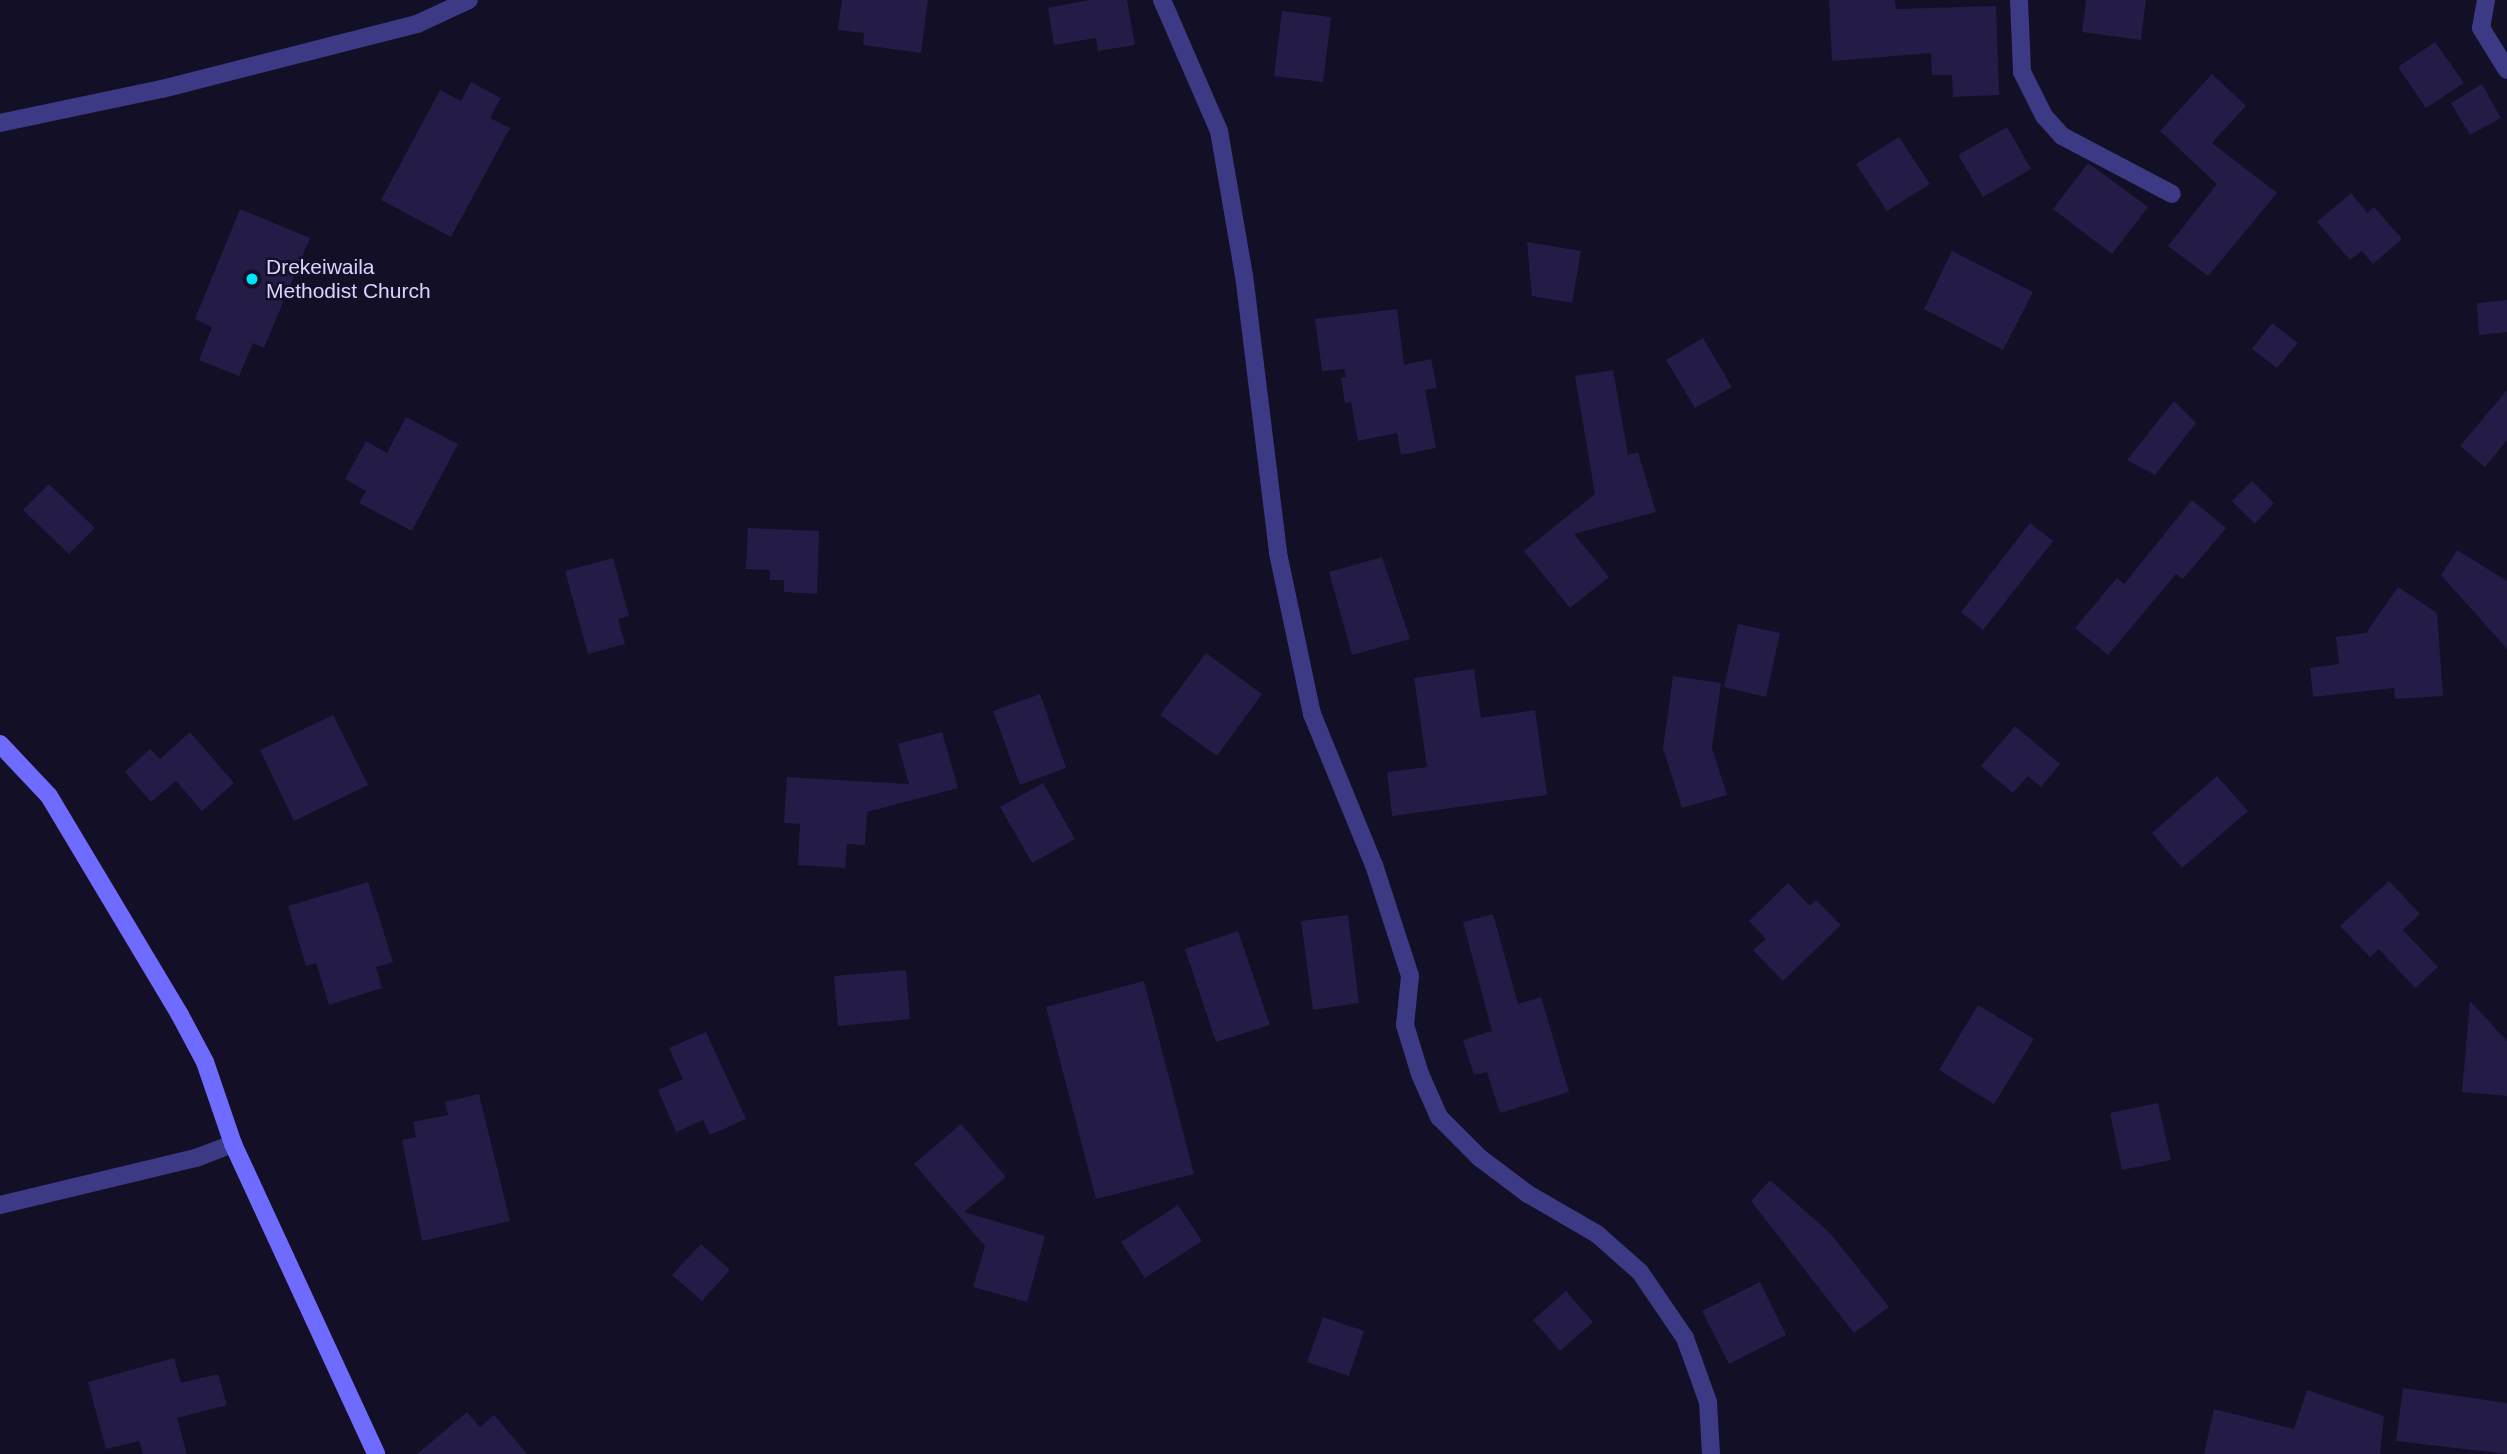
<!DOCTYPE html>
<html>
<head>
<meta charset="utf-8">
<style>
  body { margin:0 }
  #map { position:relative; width:2507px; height:1454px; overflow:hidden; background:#130f26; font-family:Arial,sans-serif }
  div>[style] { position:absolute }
  .building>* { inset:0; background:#241b47 }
  .street>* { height:18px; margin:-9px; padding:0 9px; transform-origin:9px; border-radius:9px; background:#3d3a85 }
  .secondary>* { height:18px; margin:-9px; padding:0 9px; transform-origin:9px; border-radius:9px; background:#6f6bff }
  .dots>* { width:19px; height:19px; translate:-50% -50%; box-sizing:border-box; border:4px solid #130f26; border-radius:50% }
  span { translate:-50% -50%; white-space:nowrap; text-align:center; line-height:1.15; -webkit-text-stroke:5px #130f26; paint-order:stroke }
  .poi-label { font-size:21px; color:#d9d4ff }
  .left { translate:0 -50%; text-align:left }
</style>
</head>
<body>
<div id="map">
  <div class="building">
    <i style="clip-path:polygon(842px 0,928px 0,921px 53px,863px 45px,864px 33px,838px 30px)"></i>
    <i style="clip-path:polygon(1089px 0,1127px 0,1135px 45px,1098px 51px,1096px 38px,1054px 45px,1048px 8px)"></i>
    <i style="clip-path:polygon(1829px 0,1895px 0,1896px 9px,1996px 6px,1999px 95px,1953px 97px,1952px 75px,1932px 75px,1931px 53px,1832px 61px)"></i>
    <i style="clip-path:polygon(2086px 0,2146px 0,2141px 40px,2082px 32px)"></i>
    <i style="clip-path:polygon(1282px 11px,1331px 17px,1323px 82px,1274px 76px)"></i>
    <i style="clip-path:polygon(2435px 42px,2464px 83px,2426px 108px,2398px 67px)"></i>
    <i style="clip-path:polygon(2212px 74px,2246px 106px,2212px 143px,2277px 193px,2208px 276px,2168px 246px,2217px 184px,2160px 131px)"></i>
    <i style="clip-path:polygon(471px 82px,501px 98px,490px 118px,510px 128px,451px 237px,381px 200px,440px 90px,461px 101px)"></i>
    <i style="clip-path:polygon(2482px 84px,2501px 118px,2470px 135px,2451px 103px)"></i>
    <i style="clip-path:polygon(2007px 127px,2031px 169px,1983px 197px,1958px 155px)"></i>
    <i style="clip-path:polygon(1899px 137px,1930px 184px,1887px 211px,1856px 164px)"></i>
    <i style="clip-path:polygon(2088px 163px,2148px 207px,2112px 254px,2053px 209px)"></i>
    <i style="clip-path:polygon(2351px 193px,2367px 213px,2374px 207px,2402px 239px,2373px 264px,2362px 251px,2350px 260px,2317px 222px)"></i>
    <i style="clip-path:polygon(240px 209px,310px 238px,264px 348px,253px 343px,239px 376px,199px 360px,212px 327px,195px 319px)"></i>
    <i style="clip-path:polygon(1527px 242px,1581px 251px,1572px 303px,1532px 296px)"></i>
    <i style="clip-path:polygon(1952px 251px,2033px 292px,2003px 350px,1924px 309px)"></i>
    <i style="clip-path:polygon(2507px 300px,2507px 332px,2479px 335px,2477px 303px)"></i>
    <i style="clip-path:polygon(1397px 309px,1404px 365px,1431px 359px,1437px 388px,1425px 390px,1436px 448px,1401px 455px,1397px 433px,1358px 441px,1351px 402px,1345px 403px,1341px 378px,1346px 377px,1344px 369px,1322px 371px,1315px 319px)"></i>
    <i style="clip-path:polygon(2272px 323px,2298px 343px,2277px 368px,2252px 349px)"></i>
    <i style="clip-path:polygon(1703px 338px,1732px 387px,1695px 408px,1666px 360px)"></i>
    <i style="clip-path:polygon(1613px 370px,1628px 455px,1638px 452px,1656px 512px,1574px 534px,1609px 577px,1570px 608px,1524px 551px,1595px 494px,1575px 376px)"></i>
    <i style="clip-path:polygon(2507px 390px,2507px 440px,2485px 467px,2460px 446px)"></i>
    <i style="clip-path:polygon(2174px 401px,2196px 423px,2155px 475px,2127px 460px)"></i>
    <i style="clip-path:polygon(406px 417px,458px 444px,412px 531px,359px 503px,366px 491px,345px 479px,366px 441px,387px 453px)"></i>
    <i style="clip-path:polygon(2252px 481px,2274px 503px,2255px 524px,2232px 501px)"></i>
    <i style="clip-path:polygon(49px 484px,95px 528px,69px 554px,23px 510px)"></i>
    <i style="clip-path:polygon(2192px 500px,2226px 528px,2183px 579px,2176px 574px,2108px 655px,2075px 628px,2117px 578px,2124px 584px)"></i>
    <i style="clip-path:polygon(2030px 523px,2053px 541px,1983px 630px,1961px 612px)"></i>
    <i style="clip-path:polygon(748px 528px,819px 531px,817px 594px,784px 592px,784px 580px,770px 580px,770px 570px,746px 569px)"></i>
    <i style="clip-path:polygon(2457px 550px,2507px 581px,2507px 649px,2441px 575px)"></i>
    <i style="clip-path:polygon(1382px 557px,1410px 639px,1352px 655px,1329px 572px)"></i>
    <i style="clip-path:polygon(613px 558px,629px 616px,618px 619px,625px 644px,588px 654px,565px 571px)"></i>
    <i style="clip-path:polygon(2398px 587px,2437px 613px,2443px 696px,2395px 699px,2394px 688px,2313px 697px,2310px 668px,2339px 664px,2336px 637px,2366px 633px)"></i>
    <i style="clip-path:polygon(1738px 624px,1780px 633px,1766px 697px,1724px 687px)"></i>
    <i style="clip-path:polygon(1206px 653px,1262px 694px,1217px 756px,1160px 715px)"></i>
    <i style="clip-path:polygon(1474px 669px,1481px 718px,1535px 710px,1547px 795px,1392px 816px,1387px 772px,1427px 767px,1414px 678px)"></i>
    <i style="clip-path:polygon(1673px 676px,1721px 683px,1712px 748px,1727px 795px,1682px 808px,1663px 748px)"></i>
    <i style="clip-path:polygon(1040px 694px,1066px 768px,1020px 785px,993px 711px)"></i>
    <i style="clip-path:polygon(333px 715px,368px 785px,294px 821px,260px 750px)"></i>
    <i style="clip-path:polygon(2015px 726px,2060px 764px,2041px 787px,2028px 776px,2013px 793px,1981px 766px)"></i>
    <i style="clip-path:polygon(190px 732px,234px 783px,202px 811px,176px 781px,151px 802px,125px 772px,150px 749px,160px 759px)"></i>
    <i style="clip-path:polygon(942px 732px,958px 788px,867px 812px,865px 845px,847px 844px,845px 868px,798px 865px,800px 824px,784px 823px,787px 777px,909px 784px,898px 744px)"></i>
    <i style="clip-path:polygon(2217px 776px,2248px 811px,2182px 868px,2152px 833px)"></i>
    <i style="clip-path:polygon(1043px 783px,1075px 839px,1032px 863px,1000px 807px)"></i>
    <i style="clip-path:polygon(2389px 881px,2420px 914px,2403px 930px,2438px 967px,2415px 988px,2379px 949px,2370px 957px,2340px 926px)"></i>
    <i style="clip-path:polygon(368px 882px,393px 962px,376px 967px,382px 988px,329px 1005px,316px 963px,306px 966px,288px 906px)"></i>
    <i style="clip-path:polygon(1788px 883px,1810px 906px,1816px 900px,1841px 925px,1783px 981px,1753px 950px,1766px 939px,1749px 921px)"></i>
    <i style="clip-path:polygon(1493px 914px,1518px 1004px,1541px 997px,1569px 1092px,1500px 1113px,1487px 1072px,1474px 1075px,1463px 1040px,1492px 1031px,1463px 922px)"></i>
    <i style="clip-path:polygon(1348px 915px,1359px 1003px,1313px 1010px,1301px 921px)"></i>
    <i style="clip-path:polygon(1238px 931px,1270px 1025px,1216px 1042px,1185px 949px)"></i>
    <i style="clip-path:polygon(906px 970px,910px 1019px,838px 1026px,834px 976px)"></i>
    <i style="clip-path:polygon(1144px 981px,1194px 1174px,1096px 1199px,1046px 1007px)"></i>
    <i style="clip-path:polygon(2470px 1001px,2507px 1041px,2507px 1096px,2462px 1092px)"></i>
    <i style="clip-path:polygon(1978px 1005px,2034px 1039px,1994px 1104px,1939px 1070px)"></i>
    <i style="clip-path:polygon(706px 1032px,746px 1119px,710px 1135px,703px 1120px,676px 1132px,658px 1090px,683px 1079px,669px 1048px)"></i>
    <i style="clip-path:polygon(479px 1094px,510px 1221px,422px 1241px,402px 1140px,416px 1137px,413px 1122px,448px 1115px,445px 1102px)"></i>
    <i style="clip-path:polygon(2158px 1103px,2171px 1160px,2122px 1170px,2110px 1113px)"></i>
    <i style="clip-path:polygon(961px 1124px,1006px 1177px,964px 1212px,1045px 1236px,1027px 1302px,973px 1287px,985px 1246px,914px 1164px)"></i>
    <i style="clip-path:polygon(1770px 1180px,1830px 1233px,1889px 1307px,1854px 1333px,1751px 1201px)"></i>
    <i style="clip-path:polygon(1178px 1205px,1202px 1241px,1145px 1278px,1121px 1242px)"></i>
    <i style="clip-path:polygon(701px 1244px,730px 1270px,702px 1301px,672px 1275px)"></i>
    <i style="clip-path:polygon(1760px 1282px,1786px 1335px,1729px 1364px,1702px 1311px)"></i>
    <i style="clip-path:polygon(1566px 1291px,1593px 1322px,1560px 1351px,1533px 1320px)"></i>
    <i style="clip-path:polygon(1323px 1317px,1364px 1331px,1349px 1376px,1307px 1362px)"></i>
    <i style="clip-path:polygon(174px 1358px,181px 1383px,218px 1374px,227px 1405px,177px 1418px,187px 1454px,143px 1454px,139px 1441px,106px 1449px,88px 1382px)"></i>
    <i style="clip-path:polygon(2403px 1388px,2507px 1403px,2507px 1454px,2396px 1441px)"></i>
    <i style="clip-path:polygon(2307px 1390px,2384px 1416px,2380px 1454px,2204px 1454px,2214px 1409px,2294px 1429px)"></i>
    <i style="clip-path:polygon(467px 1412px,480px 1427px,494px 1415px,527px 1454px,417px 1454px)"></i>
  </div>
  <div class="street">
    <i style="left:1162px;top:0;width:143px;rotate:66.5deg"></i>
    <i style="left:1219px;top:131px;width:146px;rotate:80.2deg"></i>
    <i style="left:1244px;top:275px;width:280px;rotate:83deg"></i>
    <i style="left:1278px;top:553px;width:165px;rotate:78.1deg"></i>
    <i style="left:1312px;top:714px;width:163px;rotate:67.7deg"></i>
    <i style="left:1374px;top:865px;width:117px;rotate:72deg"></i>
    <i style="left:1410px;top:976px;width:49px;rotate:95.8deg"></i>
    <i style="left:1405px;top:1025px;width:51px;rotate:73deg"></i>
    <i style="left:1420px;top:1074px;width:47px;rotate:66.2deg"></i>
    <i style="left:1439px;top:1117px;width:58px;rotate:45deg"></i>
    <i style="left:1480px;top:1158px;width:60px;rotate:36.9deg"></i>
    <i style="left:1528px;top:1194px;width:80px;rotate:30.1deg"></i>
    <i style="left:1597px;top:1234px;width:57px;rotate:41.5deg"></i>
    <i style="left:1640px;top:1272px;width:80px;rotate:55.7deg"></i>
    <i style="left:1685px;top:1338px;width:68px;rotate:70.2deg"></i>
    <i style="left:1708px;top:1402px;width:52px;rotate:86.7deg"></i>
    <i style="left:2019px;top:0;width:72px;rotate:87.6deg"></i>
    <i style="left:2022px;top:72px;width:49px;rotate:63.4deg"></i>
    <i style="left:2044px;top:116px;width:27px;rotate:48deg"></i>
    <i style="left:2062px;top:136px;width:124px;rotate:27.8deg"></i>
    <i style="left:2486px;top:0;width:28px;rotate:100deg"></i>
    <i style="left:2481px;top:28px;width:49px;rotate:58.2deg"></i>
    <i style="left:0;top:123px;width:166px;rotate:-11.9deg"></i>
    <i style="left:162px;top:89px;width:263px;rotate:-14.3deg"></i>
    <i style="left:417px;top:24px;width:57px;rotate:-24.8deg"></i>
    <i style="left:0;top:1205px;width:202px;rotate:-13.5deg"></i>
    <i style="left:196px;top:1158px;width:40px;rotate:-21deg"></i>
  </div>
  <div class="secondary">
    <i style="left:0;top:744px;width:71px;rotate:46.7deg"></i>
    <i style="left:49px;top:796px;width:255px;rotate:59.1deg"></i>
    <i style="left:180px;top:1015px;width:53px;rotate:62deg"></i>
    <i style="left:205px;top:1062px;width:87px;rotate:71.1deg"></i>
    <i style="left:233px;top:1144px;width:341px;rotate:65.2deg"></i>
  </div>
  <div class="dots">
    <i style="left:252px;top:279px;background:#00e5ff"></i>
  </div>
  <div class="poi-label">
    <span class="left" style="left:266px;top:279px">Drekeiwaila<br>Methodist Church</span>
  </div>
</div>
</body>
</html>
